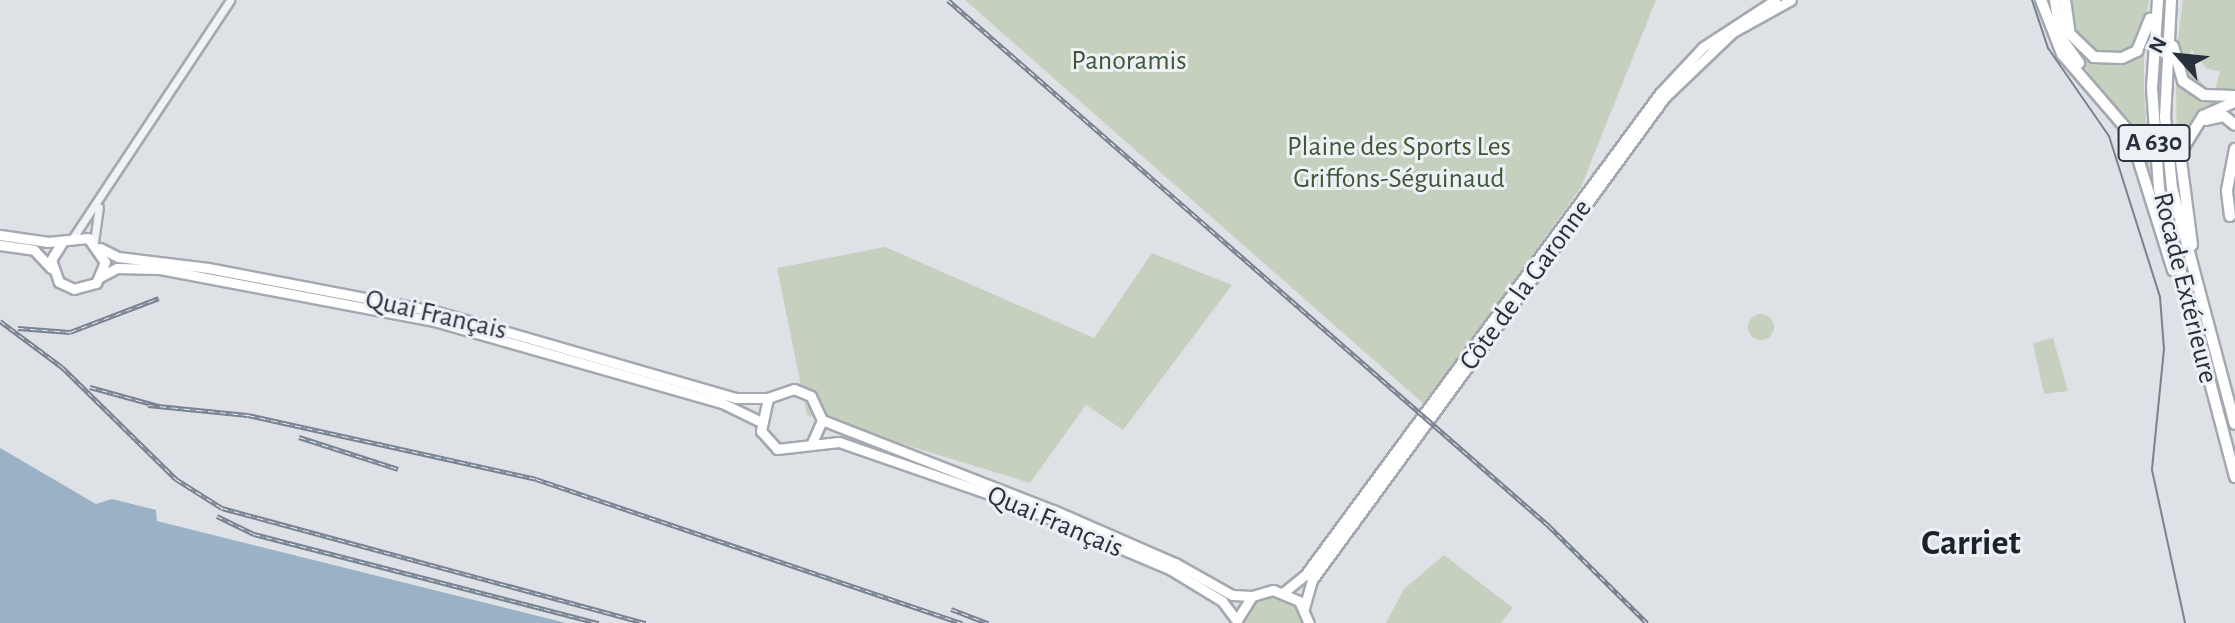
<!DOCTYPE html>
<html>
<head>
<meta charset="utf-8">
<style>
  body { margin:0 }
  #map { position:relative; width:2235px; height:623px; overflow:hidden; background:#dee2e7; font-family:"Alegreya Sans",sans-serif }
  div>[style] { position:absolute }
  .green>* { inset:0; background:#c5d0bf }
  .round { border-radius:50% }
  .water>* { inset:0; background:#9ab1c6 }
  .roads { filter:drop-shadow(2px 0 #a4a9b1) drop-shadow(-2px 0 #a4a9b1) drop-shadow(0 2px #a4a9b1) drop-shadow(0 -2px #a4a9b1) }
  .minor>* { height:7px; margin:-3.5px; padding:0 3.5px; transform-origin:3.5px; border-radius:3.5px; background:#f0f2f5 }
  .major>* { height:9px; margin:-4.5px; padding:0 4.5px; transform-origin:4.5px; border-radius:4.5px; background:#fff }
  .highway>* { height:10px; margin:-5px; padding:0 5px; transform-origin:5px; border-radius:5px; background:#fff }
  .tram>* { height:2px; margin:-1px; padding:0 1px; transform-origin:1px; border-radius:1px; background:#788290 }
  .rail>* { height:5px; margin-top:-2.5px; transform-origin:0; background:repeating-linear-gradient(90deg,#edf1f5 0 6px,#788290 0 12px); box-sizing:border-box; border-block:2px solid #788290 }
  span { translate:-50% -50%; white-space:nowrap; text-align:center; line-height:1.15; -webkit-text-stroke:6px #edf1f5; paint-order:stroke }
  .shield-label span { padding:2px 6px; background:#edf1f5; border:2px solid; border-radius:6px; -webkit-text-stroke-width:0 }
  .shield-label { font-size:26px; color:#28313d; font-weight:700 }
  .park-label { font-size:28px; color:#3e5836 }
  .street-label { font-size:28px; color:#28313d }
  .district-label { font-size:36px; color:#1a222d; font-weight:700 }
  .north { position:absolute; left:2139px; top:16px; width:80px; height:80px; -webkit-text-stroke:6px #edf1f5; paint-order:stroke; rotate:297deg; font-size:22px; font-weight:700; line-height:32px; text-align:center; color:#28313d }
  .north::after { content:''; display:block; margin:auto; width:28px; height:36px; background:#28313d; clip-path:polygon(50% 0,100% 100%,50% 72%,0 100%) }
</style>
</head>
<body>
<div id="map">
  <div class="green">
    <i style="clip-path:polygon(965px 0,1656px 0,1581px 187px,1425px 405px)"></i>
    <i style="clip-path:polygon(2072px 0,2149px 0,2144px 30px,2134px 47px,2121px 54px,2097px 53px,2076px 31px)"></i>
    <i style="clip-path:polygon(2183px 0,2235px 0,2235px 91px,2215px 91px,2220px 71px,2207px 69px,2191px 49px,2190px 69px,2207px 89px,2188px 80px,2176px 55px)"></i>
    <i style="clip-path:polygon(2144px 51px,2144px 90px,2151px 187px,2129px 125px,2077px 57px,2117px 65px)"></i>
    <i style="clip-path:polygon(2176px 79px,2197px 98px,2225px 103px,2195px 119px,2177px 153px)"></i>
    <i style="clip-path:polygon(885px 247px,1094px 338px,1152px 253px,1232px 285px,1123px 430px,1086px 405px,1030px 483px,807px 415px,777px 268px)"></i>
    <i class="round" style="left:1748px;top:314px;width:26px;height:26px"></i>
    <i style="clip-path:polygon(2053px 338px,2068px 391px,2044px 394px,2033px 343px)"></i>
    <i style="clip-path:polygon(1444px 555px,1513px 608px,1501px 623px,1386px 623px,1404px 589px)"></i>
    <i style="clip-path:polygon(1271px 595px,1291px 601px,1303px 623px,1242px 623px,1253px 603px)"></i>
  </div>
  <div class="water">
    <i style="clip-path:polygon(0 448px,96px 504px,112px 499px,156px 510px,157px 521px,566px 623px,0 623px)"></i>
  </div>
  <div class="roads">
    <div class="minor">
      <i style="left:74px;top:236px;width:283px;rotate:-56.5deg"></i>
      <i style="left:94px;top:242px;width:35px;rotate:-82deg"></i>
    </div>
    <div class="major">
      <i style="left:0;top:235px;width:49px;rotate:8.3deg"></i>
      <i style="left:48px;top:242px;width:40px;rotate:-5.7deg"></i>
      <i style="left:88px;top:238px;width:29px;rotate:55deg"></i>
      <i style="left:105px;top:262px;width:23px;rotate:113deg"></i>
      <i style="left:96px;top:283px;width:23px;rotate:165deg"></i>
      <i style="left:74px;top:289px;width:17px;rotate:-155deg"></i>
      <i style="left:59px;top:282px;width:23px;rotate:-110deg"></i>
      <i style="left:51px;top:260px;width:22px;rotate:-58deg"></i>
      <i style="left:0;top:245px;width:34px;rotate:8deg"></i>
      <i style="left:34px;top:250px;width:25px;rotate:47deg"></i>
      <i style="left:100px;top:248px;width:20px;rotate:27deg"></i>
      <i style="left:118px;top:257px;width:91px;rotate:7deg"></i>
      <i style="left:208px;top:268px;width:234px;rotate:10.8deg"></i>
      <i style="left:438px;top:312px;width:310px;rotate:16.1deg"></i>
      <i style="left:736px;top:398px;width:32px"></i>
      <i style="left:100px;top:277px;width:19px;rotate:-28deg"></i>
      <i style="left:117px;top:268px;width:42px;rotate:1.4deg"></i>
      <i style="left:159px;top:269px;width:280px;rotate:10.7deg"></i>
      <i style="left:434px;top:321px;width:299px;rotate:15.9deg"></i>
      <i style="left:722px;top:403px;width:41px;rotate:25.9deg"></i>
      <i style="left:822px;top:420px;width:248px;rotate:21.3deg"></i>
      <i style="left:1053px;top:510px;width:133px;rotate:23.5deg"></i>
      <i style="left:1175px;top:563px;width:65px;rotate:29.3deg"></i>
      <i style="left:1232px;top:595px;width:20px;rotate:3deg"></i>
      <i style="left:811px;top:445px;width:27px;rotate:-66deg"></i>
      <i style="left:822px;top:420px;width:26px;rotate:-115deg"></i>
      <i style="left:811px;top:396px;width:18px;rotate:-158deg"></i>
      <i style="left:794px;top:389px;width:28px;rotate:161deg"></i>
      <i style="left:768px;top:398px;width:34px;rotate:102deg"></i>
      <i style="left:761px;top:431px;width:24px;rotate:48deg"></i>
      <i style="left:777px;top:449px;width:62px;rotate:-6.4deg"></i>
      <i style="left:839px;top:442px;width:175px;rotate:19.1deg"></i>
      <i style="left:1004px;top:499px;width:181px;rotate:23deg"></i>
      <i style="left:1171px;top:570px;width:60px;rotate:31.3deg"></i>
      <i style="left:1222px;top:601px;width:25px;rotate:53deg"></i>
      <i style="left:1284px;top:592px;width:27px;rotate:-39deg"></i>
      <i style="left:1305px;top:575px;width:599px;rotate:-53.63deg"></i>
      <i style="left:1660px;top:93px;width:63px;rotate:-46.9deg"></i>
      <i style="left:1703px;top:47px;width:86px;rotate:-33.1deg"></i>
      <i style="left:1304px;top:608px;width:29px;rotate:-74deg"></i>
      <i style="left:1312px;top:580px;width:598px;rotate:-53.84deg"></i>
      <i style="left:1665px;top:97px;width:94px;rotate:-43.7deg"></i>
      <i style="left:1733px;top:32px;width:66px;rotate:-28.9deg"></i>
      <i style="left:1237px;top:620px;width:28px;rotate:-58deg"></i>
      <i style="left:1252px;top:596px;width:22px;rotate:-16deg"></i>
      <i style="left:1273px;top:590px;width:28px;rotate:23deg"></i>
      <i style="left:1299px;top:601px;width:24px;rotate:66deg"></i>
    </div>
    <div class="highway">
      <i style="left:2041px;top:0;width:58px;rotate:68.7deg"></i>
      <i style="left:2062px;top:54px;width:104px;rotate:49.3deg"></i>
      <i style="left:2130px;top:133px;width:144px;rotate:72.6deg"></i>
      <i style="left:2055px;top:0;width:38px;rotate:81deg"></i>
      <i style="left:2061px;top:38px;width:31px;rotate:54deg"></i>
      <i style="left:2065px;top:0;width:34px;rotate:82deg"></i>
      <i style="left:2070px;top:34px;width:33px;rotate:44deg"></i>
      <i style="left:2094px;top:57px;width:28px;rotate:2deg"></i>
      <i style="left:2122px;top:58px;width:17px;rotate:-25deg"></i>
      <i style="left:2137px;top:51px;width:35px;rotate:-68deg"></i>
      <i style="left:2158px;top:0;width:88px;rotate:93.9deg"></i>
      <i style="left:2152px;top:88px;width:101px;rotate:86deg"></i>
      <i style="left:2159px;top:189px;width:298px;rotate:75.2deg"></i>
      <i style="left:2171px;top:0;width:117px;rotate:92.9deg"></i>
      <i style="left:2165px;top:117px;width:71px;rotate:84.4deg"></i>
      <i style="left:2172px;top:188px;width:244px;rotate:75.1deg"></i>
      <i style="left:2173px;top:46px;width:36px;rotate:74deg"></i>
      <i style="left:2183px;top:81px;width:25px;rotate:34deg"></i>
      <i style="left:2204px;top:95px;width:31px;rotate:2deg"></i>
      <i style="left:2205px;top:120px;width:19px;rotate:-12deg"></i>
      <i style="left:2224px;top:116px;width:14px;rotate:39deg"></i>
      <i style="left:2230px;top:216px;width:26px;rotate:-97deg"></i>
      <i style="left:2227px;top:190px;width:42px;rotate:-79deg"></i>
      <i style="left:2192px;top:245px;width:93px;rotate:-97.4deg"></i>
      <i style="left:2180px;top:153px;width:44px;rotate:-58.1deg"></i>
      <i style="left:2203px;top:116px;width:35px;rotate:-24deg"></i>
    </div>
  </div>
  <div class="tram">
    <i style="left:2032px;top:0;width:51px;rotate:71.6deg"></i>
    <i style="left:2048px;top:48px;width:107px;rotate:55.3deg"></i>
    <i style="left:2109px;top:136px;width:169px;rotate:72.4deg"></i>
    <i style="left:2160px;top:297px;width:52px;rotate:85.6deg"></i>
    <i style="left:2164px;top:349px;width:122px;rotate:95.7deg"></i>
    <i style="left:2152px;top:470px;width:157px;rotate:77.8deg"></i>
  </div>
  <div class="rail">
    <i style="left:948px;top:0;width:799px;rotate:41.19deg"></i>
    <i style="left:1549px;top:526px;width:138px;rotate:44.7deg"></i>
    <i style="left:0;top:321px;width:77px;rotate:36.6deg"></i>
    <i style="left:62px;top:367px;width:160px;rotate:44.5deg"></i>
    <i style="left:176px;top:479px;width:54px;rotate:32.2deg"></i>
    <i style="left:222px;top:508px;width:439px;rotate:15.2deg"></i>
    <i style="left:18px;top:328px;width:52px;rotate:4.4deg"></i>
    <i style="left:70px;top:332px;width:95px;rotate:-20.9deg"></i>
    <i style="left:90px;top:387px;width:72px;rotate:15.4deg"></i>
    <i style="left:148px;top:405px;width:100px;rotate:5.7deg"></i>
    <i style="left:248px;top:415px;width:295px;rotate:12.5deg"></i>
    <i style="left:536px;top:479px;width:450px;rotate:18.7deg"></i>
    <i style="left:299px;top:437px;width:104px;rotate:17.9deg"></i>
    <i style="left:217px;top:516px;width:41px;rotate:25.9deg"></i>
    <i style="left:254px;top:534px;width:356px;rotate:14.5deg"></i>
    <i style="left:951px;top:609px;width:40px;rotate:21deg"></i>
  </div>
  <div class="shield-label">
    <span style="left:2154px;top:143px">A 630</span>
  </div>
  <div class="park-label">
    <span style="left:1129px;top:61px">Panoramis</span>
    <span style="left:1399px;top:163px">Plaine des Sports Les<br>Griffons-Séguinaud</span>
  </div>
  <div class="street-label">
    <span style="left:1526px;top:285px;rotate:-54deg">Côte de la Garonne</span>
    <span style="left:2185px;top:288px;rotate:76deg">Rocade Extérieure</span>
    <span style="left:436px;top:315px;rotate:13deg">Quai Français</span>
    <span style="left:1055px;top:522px;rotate:23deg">Quai Français</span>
  </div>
  <div class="district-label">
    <span style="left:1971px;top:544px">Carriet</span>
  </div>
  <div class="north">N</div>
</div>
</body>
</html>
